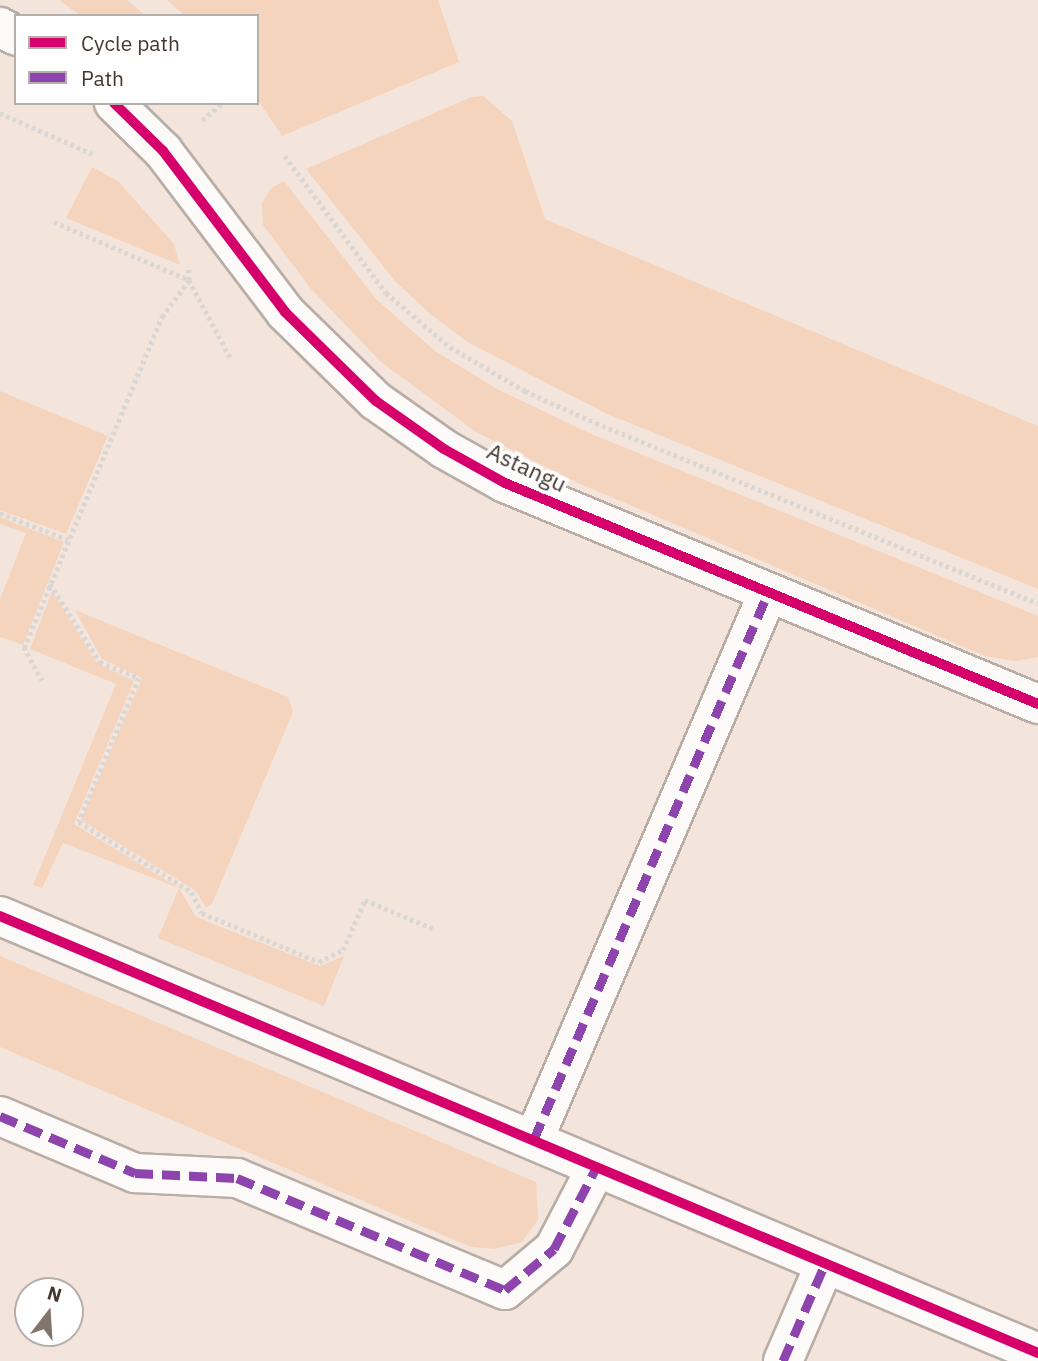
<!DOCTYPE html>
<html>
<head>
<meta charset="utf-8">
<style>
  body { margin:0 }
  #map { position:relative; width:1038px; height:1361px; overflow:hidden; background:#f3e5dc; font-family:"IBM Plex Sans",sans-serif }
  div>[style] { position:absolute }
  .green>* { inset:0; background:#f5d4bd }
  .path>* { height:4.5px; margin-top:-2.25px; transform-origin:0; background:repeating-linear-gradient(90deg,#dad6d3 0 3.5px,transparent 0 7px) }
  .roads { filter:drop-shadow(2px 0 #b9ada6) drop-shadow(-2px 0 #b9ada6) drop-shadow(0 2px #b9ada6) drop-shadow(0 -2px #b9ada6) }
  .minor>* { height:38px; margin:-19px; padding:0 19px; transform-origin:19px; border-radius:19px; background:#fdfbfa }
  .tertiary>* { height:38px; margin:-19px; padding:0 19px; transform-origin:19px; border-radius:19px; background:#fdfbfa }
  .quiet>* { height:9px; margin-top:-4.5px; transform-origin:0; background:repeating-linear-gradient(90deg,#8e44ad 0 18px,transparent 0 27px) }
  .cycleway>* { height:10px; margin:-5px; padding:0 5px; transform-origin:5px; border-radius:5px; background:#d6006c }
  span { translate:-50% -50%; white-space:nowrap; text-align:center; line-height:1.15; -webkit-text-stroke:7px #fff; paint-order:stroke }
  .street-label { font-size:23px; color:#453830 }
  .legend { position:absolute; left:14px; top:14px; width:245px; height:91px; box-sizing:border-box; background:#fff; border:2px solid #b5afac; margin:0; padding:9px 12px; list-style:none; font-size:21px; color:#453830 }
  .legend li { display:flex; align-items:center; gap:14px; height:35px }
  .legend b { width:35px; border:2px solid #b5afac }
  .north { position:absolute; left:14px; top:1277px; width:70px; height:70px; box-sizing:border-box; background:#fff; border:2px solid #b5afac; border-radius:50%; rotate:17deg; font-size:19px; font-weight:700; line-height:28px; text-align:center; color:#453830 }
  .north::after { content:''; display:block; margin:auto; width:24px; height:32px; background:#82756c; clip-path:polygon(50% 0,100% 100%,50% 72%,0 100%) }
</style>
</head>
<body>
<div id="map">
  <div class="green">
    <i style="clip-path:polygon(59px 0,127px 0,146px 16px,81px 16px)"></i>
    <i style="clip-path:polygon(167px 0,438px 0,459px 62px,282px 136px,257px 99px,257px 16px,185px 16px)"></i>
    <i style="clip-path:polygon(483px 96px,512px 121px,545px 219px,1038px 426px,1038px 589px,605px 413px,469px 343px,430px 314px,395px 281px,306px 169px,471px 97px)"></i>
    <i style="clip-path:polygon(92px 167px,118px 181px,174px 244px,180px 265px,66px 218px)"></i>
    <i style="clip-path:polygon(284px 181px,376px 299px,435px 351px,497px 389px,589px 433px,1038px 616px,1038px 657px,1016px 661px,985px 656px,578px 483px,476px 432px,381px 362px,311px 289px,263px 225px,262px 203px,271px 188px)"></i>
    <i style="clip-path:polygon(0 391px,108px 436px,66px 534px,0 510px)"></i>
    <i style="clip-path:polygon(0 517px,64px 542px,23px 645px,0 637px,0 599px,26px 533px,0 524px)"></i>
    <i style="clip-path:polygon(52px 591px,97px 663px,134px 681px,74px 824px,179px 888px,196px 917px,320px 966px,344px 956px,324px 1006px,158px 938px,179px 888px,63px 843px,42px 888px,33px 885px,116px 684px,30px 649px)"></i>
    <i style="clip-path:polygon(75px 610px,288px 697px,293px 712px,212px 904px,206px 908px,196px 891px,81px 820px,142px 678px,102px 659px)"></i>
    <i style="clip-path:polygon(0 956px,536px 1182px,538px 1220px,522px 1242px,495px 1249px,471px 1247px,0 1047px)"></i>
  </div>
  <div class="path">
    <i style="left:0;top:113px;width:101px;rotate:24deg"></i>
    <i style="left:202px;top:120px;width:27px;rotate:-39deg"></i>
    <i style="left:285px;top:156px;width:170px;rotate:53.6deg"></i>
    <i style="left:386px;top:293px;width:84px;rotate:40.2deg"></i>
    <i style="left:450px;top:347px;width:87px;rotate:30.4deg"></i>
    <i style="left:525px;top:391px;width:78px;rotate:24.3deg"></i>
    <i style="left:596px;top:423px;width:477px;rotate:22.2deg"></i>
    <i style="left:54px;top:222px;width:147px;rotate:23.2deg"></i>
    <i style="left:189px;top:280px;width:89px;rotate:62deg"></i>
    <i style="left:0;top:513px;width:74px;rotate:21.4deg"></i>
    <i style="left:50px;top:584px;width:93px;rotate:57.3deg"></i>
    <i style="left:100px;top:662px;width:42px;rotate:22.3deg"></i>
    <i style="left:139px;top:678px;width:156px;rotate:112.6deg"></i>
    <i style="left:79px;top:822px;width:133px;rotate:31.8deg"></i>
    <i style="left:192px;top:892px;width:23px;rotate:65deg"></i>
    <i style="left:202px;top:913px;width:127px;rotate:22.7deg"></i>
    <i style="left:319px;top:962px;width:27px;rotate:-27deg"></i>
    <i style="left:343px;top:950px;width:55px;rotate:-66.3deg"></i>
    <i style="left:365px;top:900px;width:75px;rotate:22.8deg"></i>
    <i style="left:42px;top:681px;width:38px;rotate:-119deg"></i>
    <i style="left:24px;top:648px;width:359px;rotate:-67.4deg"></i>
    <i style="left:162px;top:317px;width:46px;rotate:-53.9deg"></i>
    <i style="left:189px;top:280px;width:12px;rotate:-95deg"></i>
  </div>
  <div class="roads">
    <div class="minor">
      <i style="left:0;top:916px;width:1126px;rotate:22.83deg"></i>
      <i style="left:0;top:1116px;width:147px;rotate:22.9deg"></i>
      <i style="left:135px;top:1173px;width:102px;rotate:2.8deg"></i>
      <i style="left:237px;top:1178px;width:290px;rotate:22.7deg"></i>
      <i style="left:505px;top:1290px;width:64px;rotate:-39.9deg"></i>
      <i style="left:554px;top:1249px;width:91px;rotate:-62.6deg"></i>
      <i style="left:534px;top:1139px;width:594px;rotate:-66.8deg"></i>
      <i style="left:783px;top:1361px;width:106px;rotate:-66.6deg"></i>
    </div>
    <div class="tertiary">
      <i style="left:0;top:27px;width:18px;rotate:29deg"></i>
      <i style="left:114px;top:103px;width:69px;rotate:44.4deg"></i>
      <i style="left:163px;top:151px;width:202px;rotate:52.8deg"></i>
      <i style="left:285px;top:312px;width:127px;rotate:44.4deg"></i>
      <i style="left:376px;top:401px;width:83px;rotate:35.2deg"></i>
      <i style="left:444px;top:449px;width:70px;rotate:29.1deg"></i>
      <i style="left:505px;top:483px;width:577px;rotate:22.52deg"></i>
    </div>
  </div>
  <div class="quiet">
    <i style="left:0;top:1116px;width:147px;rotate:22.9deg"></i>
    <i style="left:135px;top:1173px;width:102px;rotate:2.8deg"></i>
    <i style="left:237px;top:1178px;width:290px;rotate:22.7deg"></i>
    <i style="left:505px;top:1290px;width:64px;rotate:-39.9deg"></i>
    <i style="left:554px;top:1249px;width:91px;rotate:-62.6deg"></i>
    <i style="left:534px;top:1139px;width:594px;rotate:-66.8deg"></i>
    <i style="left:783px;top:1361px;width:106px;rotate:-66.6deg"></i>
  </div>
  <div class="cycleway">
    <i style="left:114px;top:103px;width:69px;rotate:44.4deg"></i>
    <i style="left:163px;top:151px;width:202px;rotate:52.8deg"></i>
    <i style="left:285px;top:312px;width:127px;rotate:44.4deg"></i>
    <i style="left:376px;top:401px;width:83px;rotate:35.2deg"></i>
    <i style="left:444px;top:449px;width:70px;rotate:29.1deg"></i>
    <i style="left:505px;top:483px;width:577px;rotate:22.52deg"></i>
    <i style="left:0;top:916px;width:1126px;rotate:22.83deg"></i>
  </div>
  <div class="street-label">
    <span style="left:527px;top:467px;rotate:25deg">Astangu</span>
  </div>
  <ul class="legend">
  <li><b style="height:9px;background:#d6006c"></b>Cycle path</li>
  <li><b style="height:9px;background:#8e44ad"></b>Path</li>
  </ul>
  <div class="north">N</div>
</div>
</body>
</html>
